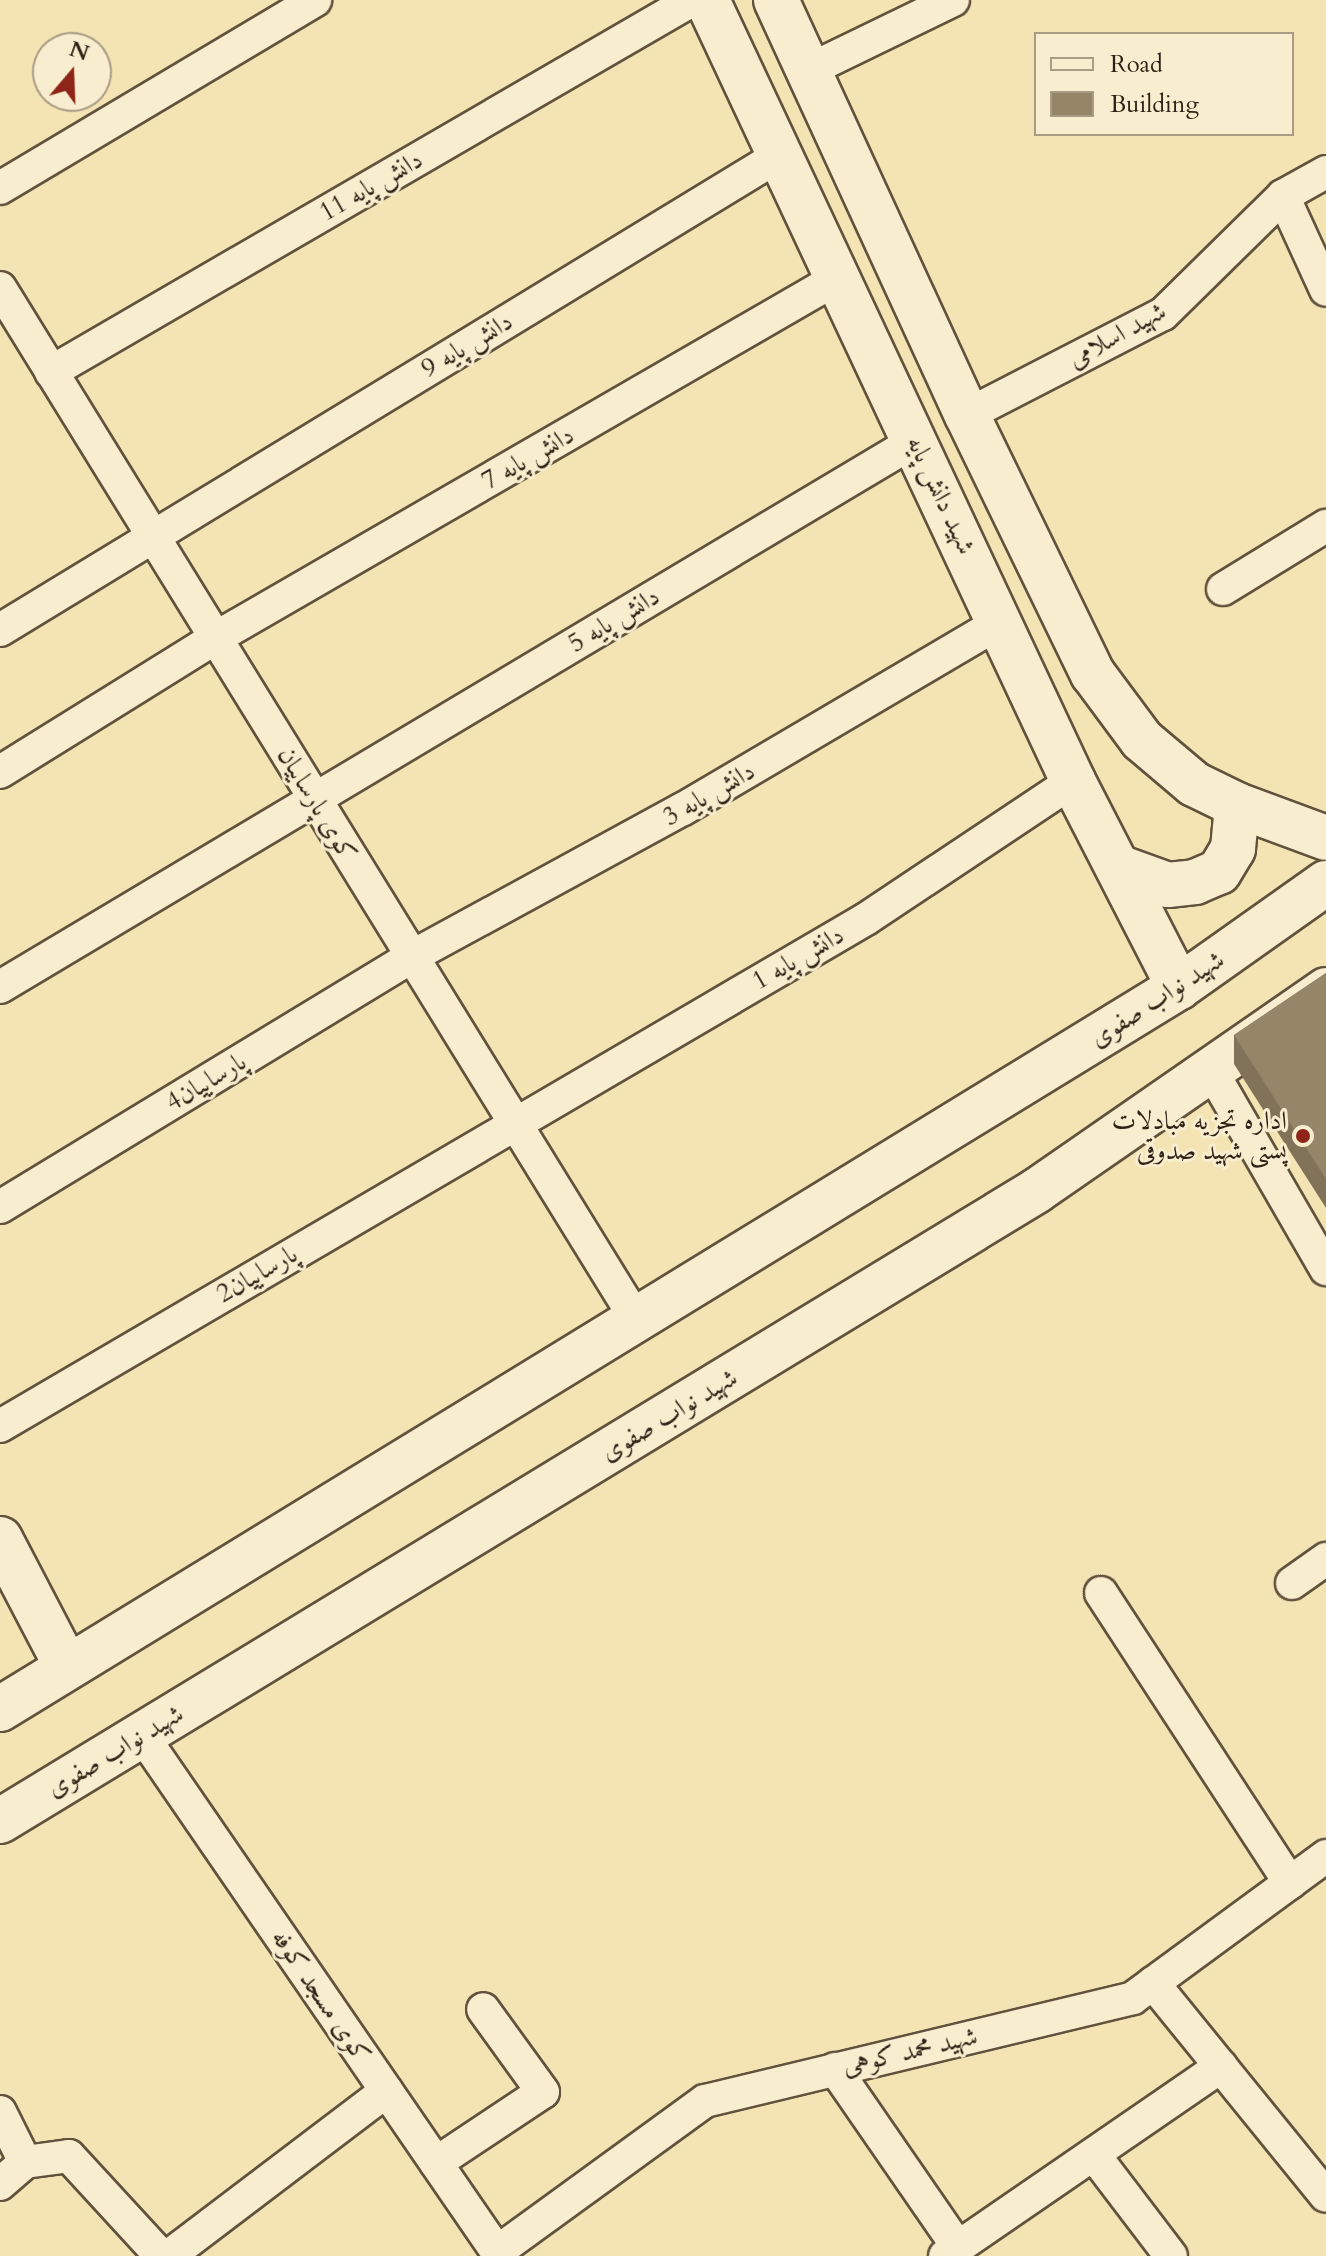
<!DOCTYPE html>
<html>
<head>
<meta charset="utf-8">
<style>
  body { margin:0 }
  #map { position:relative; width:1326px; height:2256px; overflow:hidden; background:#f4e3b3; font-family:Cardo,Amiri,serif }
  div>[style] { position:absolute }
  .roads { filter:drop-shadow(2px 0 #61523d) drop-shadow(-2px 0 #61523d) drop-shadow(0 2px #61523d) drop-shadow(0 -2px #61523d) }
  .street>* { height:32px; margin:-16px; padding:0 16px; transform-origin:16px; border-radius:16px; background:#f8edce }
  .secondary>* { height:44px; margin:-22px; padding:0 22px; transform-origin:22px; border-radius:22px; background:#f8edce }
  .wall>* { inset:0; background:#817359 }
  .building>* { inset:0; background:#968668 }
  .dots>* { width:22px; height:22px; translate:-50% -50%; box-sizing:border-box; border:4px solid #f8edce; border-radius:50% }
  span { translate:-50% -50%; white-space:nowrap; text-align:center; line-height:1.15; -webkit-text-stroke:6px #f8edce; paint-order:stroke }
  .street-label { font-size:26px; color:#302216 }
  .poi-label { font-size:26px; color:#302216 }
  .right { translate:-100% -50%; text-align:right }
  .legend { position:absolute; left:1034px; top:32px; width:260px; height:104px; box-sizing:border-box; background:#f8edce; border:2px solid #a89c84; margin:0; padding:10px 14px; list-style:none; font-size:24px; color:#302216 }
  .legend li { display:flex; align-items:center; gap:16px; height:40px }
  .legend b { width:40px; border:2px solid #a89c84 }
  .north { position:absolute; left:32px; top:32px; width:80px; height:80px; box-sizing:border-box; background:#f8edce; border:2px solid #a89c84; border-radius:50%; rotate:19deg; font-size:22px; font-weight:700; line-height:32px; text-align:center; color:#302216 }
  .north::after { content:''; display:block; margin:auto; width:28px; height:36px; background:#8f2418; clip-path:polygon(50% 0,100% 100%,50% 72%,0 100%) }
</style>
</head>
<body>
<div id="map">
  <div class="roads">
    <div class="street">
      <i style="left:809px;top:70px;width:160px;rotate:-25.9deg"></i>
      <i style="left:0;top:188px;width:367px;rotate:-30.8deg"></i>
      <i style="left:1283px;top:196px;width:103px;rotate:65.4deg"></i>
      <i style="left:0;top:288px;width:1211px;rotate:58.33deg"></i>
      <i style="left:51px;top:372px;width:741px;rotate:-30.13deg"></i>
      <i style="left:967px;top:415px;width:220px;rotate:-27.3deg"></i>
      <i style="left:1163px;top:314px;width:168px;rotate:-44.5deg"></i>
      <i style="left:1283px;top:196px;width:49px;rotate:-29.2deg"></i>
      <i style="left:1223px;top:589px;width:121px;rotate:-31.5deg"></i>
      <i style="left:0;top:630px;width:913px;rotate:-31.34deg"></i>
      <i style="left:0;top:772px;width:256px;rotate:-31.9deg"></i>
      <i style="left:217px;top:637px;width:717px;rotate:-30.03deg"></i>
      <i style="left:0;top:987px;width:1066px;rotate:-30.83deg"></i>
      <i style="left:1211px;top:1070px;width:230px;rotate:60deg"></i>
      <i style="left:0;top:1207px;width:481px;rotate:-31.3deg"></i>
      <i style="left:411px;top:957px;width:310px;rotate:-28.6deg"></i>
      <i style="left:683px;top:809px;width:369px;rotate:-30.5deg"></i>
      <i style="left:0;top:1426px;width:1003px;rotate:-30.35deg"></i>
      <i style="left:866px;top:919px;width:249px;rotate:-33.7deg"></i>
      <i style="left:1292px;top:1583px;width:42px;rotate:-35.2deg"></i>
      <i style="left:1101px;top:1593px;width:346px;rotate:56.9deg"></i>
      <i style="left:142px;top:1735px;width:632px;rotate:55.51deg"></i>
      <i style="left:1153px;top:1983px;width:274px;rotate:50.9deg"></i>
      <i style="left:835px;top:2069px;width:216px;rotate:55.4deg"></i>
      <i style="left:0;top:2112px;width:56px;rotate:63.4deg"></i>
      <i style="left:1094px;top:2155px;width:127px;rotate:52.7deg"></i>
      <i style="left:436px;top:2163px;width:128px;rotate:-33.6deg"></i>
      <i style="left:543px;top:2092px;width:102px;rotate:-125.9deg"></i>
      <i style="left:0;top:2184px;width:33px;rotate:-41deg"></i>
      <i style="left:25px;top:2162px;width:44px;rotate:-7.8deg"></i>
      <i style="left:69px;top:2156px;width:136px;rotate:47.4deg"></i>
      <i style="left:497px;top:2252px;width:257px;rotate:-36deg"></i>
      <i style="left:705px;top:2101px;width:440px;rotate:-13.5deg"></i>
      <i style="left:1133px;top:1998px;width:240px;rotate:-36.3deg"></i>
      <i style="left:169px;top:2256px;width:273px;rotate:-37.2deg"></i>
      <i style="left:945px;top:2256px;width:335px;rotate:-34.5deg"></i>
    </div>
    <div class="secondary">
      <i style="left:707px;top:0;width:863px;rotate:64.89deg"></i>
      <i style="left:1073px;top:781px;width:232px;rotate:62.8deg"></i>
      <i style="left:776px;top:0;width:457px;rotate:65.3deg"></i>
      <i style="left:967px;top:415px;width:288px;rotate:64.1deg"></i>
      <i style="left:1093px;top:674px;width:82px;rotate:53.4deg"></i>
      <i style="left:1142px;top:740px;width:68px;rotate:40.2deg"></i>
      <i style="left:1194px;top:784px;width:48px;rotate:26deg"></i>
      <i style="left:1237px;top:805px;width:95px;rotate:20.3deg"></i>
      <i style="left:1118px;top:867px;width:53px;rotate:19.8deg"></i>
      <i style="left:1168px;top:885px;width:27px;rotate:-6deg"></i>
      <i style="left:1195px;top:882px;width:26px;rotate:-23deg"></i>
      <i style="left:1219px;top:872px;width:27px;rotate:-59deg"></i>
      <i style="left:1233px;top:849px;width:44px;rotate:-84.8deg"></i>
      <i style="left:0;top:1539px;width:144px;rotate:62.4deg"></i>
      <i style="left:0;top:1709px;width:1383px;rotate:-31.48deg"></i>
      <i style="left:1179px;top:987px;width:180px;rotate:-35.3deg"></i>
      <i style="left:0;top:1821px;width:1213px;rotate:-31.3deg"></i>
      <i style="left:1036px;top:1191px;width:353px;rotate:-34.7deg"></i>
    </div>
  </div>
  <div class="wall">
    <i style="clip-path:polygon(1326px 973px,1326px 1208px,1234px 1064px,1234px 1035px)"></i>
  </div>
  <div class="building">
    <i style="clip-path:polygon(1326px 973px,1326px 1179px,1234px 1035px)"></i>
  </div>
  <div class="dots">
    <i style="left:1303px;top:1136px;background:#8f2418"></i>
  </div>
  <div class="street-label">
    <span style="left:371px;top:186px;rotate:-30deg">دانش پایه 11</span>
    <span style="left:1117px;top:335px;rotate:-29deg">شهید اسلامی</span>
    <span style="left:467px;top:345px;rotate:-31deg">دانش پایه 9</span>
    <span style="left:528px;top:458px;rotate:-30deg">دانش پایه 7</span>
    <span style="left:941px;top:495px;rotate:65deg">شهید دانش پایه</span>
    <span style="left:614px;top:620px;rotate:-31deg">دانش پایه 5</span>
    <span style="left:709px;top:794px;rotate:-30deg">دانش پایه 3</span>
    <span style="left:317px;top:804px;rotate:59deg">کوی پارساییان</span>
    <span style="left:798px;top:958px;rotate:-30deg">دانش پایه 1</span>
    <span style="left:1157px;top:999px;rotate:-33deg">شهید نواب صفوی</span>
    <span style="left:206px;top:1082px;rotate:-31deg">پارساییان4</span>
    <span style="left:257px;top:1274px;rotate:-30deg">پارساییان2</span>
    <span style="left:669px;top:1415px;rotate:-31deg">شهید نواب صفوی</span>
    <span style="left:115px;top:1751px;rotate:-31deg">شهید نواب صفوی</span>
    <span style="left:321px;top:1996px;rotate:56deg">کوی مسجد کوفه</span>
    <span style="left:910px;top:2051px;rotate:-13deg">شهید محمد کوهی</span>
  </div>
  <div class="poi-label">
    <span class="right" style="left:1287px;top:1136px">اداره تجزیه مبادلات<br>پستی شهید صدوقی</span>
  </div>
  <ul class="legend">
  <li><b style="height:10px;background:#f8edce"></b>Road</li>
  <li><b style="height:22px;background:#968668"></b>Building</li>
  </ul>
  <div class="north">N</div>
</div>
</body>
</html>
